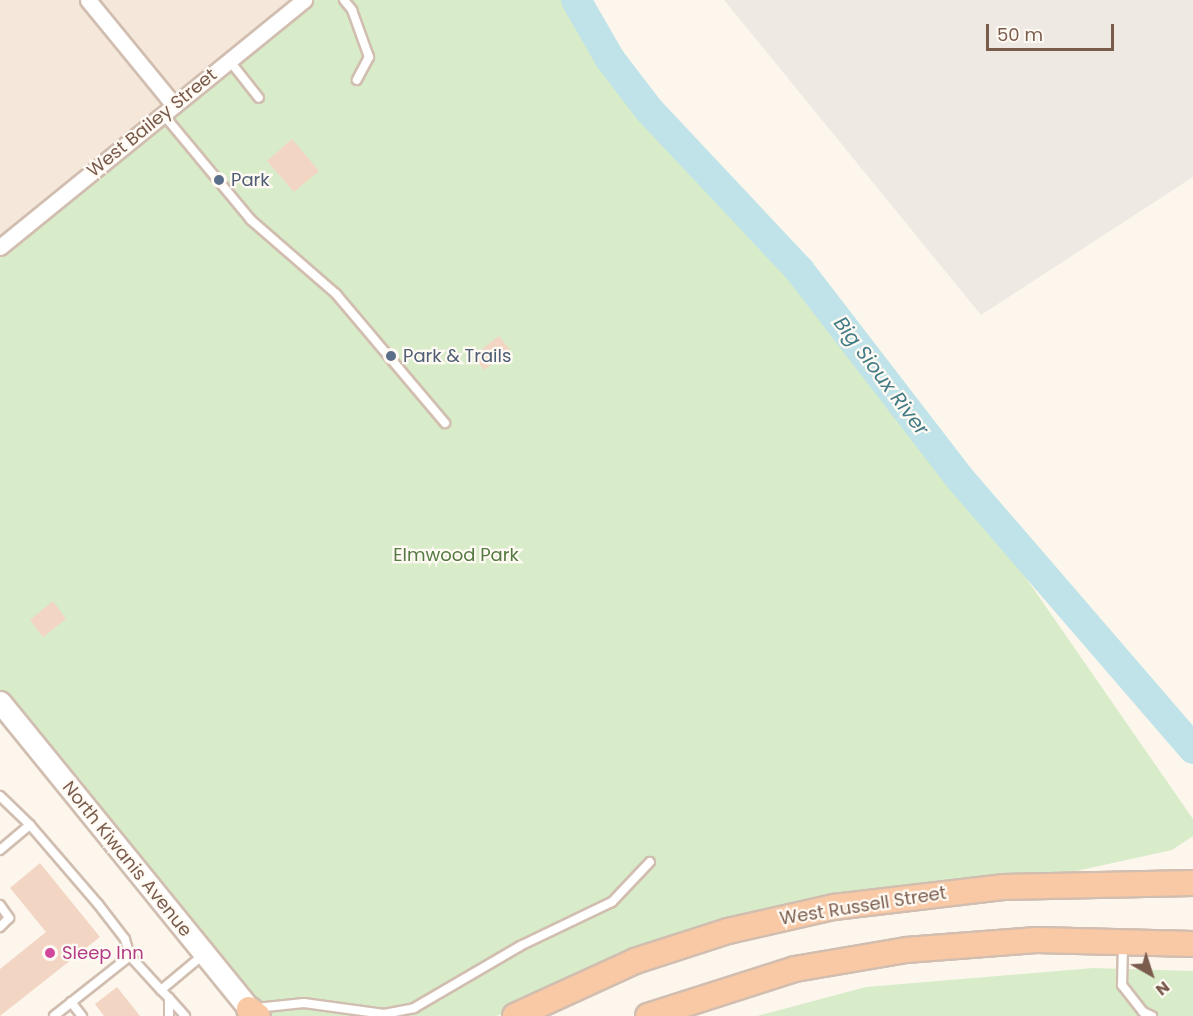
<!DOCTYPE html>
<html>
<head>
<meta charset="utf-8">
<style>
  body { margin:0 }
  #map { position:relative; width:1193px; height:1016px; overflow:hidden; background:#fdf6ec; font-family:Poppins,sans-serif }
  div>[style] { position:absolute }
  .residential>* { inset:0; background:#f5e8da }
  .industrial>* { inset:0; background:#efe9e4 }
  .green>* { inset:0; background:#d8ecc9 }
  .river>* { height:30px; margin:-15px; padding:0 15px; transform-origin:15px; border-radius:15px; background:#bfe3e8 }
  .building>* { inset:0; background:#f3d5c3 }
  .roads { filter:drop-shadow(2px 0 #d1beb0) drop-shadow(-2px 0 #d1beb0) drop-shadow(0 2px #d1beb0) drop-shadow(0 -2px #d1beb0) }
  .service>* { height:8px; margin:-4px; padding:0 4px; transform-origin:4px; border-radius:4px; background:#fff }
  .minor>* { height:15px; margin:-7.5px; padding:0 7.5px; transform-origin:7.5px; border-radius:7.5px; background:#fff }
  .secondary>* { height:21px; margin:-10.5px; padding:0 10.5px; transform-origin:10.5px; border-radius:10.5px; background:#fff }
  .trunk>* { height:24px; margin:-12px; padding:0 12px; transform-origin:12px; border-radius:12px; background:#f9c8a4 }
  .dots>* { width:16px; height:16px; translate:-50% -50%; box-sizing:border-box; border:3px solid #fffaf3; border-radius:50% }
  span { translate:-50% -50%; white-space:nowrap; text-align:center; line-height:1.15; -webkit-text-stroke:4.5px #fffaf3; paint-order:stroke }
  .street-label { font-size:18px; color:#7a5c4d }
  .service-label { font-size:18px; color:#4e5e75 }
  .left { translate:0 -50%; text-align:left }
  .park-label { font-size:18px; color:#537a41 }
  .hotel-label { font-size:18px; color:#b23c85 }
  .water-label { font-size:20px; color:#437c86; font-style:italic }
  .north { position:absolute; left:1121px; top:944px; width:60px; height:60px; -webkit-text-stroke:4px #fffaf3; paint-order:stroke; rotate:141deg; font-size:16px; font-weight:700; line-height:24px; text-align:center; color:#7a5c4d }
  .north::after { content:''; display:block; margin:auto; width:21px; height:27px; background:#7a5c4d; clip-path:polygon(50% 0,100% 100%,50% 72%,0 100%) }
  .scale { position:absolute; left:986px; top:24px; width:128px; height:27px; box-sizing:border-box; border:3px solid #7a5c4d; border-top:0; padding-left:8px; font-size:18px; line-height:21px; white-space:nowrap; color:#7a5c4d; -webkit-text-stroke:4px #fffaf3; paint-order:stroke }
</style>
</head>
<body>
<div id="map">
  <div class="residential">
    <i style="clip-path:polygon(0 0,304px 0,0 247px)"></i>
  </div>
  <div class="industrial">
    <i style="clip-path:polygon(724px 0,1193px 0,1193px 177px,981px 315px)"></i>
  </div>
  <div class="green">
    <i style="clip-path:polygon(298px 0,576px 0,610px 58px,649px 110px,800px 271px,904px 402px,1193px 819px,1193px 836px,1172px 850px,1003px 887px,781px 918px,496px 1016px,260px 1016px,0 701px,0 245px)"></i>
    <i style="clip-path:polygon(1093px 968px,1193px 971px,1193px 1016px,757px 1016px,866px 987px)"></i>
  </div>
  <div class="river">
    <i style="left:576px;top:0;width:68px;rotate:60deg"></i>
    <i style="left:610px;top:59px;width:64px;rotate:52.6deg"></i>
    <i style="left:649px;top:110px;width:221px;rotate:46.8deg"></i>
    <i style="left:800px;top:271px;width:265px;rotate:52.4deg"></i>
    <i style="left:962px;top:481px;width:354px;rotate:49.2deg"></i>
  </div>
  <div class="building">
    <i style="clip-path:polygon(292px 139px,319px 171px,294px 192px,267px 161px)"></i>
    <i style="clip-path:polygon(499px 336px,510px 350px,484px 370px,473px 356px)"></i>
    <i style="clip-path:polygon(53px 601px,66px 619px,43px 637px,30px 620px)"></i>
    <i style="clip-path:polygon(40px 863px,100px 937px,0 1016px,0 969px,46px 932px,10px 888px)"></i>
    <i style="clip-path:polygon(117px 987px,140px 1016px,104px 1016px,95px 1004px)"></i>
  </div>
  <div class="roads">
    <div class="service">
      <i style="left:344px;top:0;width:13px;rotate:51deg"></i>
      <i style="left:352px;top:10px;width:50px;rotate:70.1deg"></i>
      <i style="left:369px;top:57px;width:26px;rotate:118deg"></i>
      <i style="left:229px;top:60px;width:48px;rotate:51.7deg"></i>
      <i style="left:163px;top:114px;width:138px;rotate:50.3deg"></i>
      <i style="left:251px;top:220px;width:113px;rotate:41deg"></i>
      <i style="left:336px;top:294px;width:169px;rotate:49.8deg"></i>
      <i style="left:0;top:796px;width:42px;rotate:44deg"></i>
      <i style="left:30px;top:825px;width:104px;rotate:49.3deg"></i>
      <i style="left:98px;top:904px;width:44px;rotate:52.4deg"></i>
      <i style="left:125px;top:939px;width:18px;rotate:74deg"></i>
      <i style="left:0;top:850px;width:39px;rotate:-40deg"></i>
      <i style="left:0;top:905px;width:16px;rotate:55deg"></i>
      <i style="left:9px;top:918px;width:13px;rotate:135deg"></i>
      <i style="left:1123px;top:945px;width:40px;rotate:91.4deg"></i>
      <i style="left:1122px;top:985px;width:34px;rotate:52deg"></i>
      <i style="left:1143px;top:1012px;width:10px;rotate:24deg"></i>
      <i style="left:161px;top:990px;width:11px;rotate:45deg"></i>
      <i style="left:169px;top:998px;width:18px;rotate:90deg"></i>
      <i style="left:169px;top:998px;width:24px;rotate:48deg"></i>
      <i style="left:71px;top:1002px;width:18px;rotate:52deg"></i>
      <i style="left:256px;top:1008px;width:48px;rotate:-5.9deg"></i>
      <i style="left:304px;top:1003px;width:81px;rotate:7.8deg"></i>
      <i style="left:384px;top:1014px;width:31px;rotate:-11deg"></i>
      <i style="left:414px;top:1008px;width:123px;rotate:-30.3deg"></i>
      <i style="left:520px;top:946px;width:102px;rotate:-25.6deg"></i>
      <i style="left:612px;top:902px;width:55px;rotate:-46.5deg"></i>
      <i style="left:54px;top:1016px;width:97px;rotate:-38.3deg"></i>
      <i style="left:130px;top:956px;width:46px;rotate:47.6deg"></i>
      <i style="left:161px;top:990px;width:55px;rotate:-39.8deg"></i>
    </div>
    <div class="minor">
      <i style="left:88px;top:0;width:136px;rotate:50.7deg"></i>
      <i style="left:0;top:247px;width:392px;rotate:-39.1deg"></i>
    </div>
    <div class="secondary">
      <i style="left:0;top:702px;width:405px;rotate:50.9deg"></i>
    </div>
    <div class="trunk">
      <i style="left:249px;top:1009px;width:11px;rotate:38deg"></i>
      <i style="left:515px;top:1016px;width:132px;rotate:-24.6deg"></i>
      <i style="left:635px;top:961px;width:98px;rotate:-17.9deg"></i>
      <i style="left:728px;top:931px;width:109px;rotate:-12.8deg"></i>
      <i style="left:834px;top:907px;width:170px;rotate:-6.7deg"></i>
      <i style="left:1003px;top:887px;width:190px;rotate:-1.2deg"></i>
      <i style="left:648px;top:1016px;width:154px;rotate:-17.7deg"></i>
      <i style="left:795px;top:969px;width:113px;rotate:-9.7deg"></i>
      <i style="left:906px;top:950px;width:131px;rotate:-4.4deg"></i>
      <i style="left:1037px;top:940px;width:156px;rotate:1.5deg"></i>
    </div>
  </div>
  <div class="dots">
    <i style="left:219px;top:180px;background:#5c6f8a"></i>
    <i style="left:391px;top:356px;background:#5c6f8a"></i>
    <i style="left:50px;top:953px;background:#d1479c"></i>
  </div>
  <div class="street-label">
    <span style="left:152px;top:123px;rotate:-39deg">West Bailey Street</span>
    <span style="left:127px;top:859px;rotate:51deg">North Kiwanis Avenue</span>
    <span style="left:863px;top:906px;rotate:-9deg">West Russell Street</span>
  </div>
  <div class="service-label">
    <span class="left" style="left:231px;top:180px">Park</span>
    <span class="left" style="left:403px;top:356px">Park &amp; Trails</span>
  </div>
  <div class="park-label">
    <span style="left:456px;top:555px">Elmwood Park</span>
  </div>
  <div class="hotel-label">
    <span class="left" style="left:62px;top:953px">Sleep Inn</span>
  </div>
  <div class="water-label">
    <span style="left:881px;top:376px;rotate:53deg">Big Sioux River</span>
  </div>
  <div class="north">N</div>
  <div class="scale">50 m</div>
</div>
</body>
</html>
